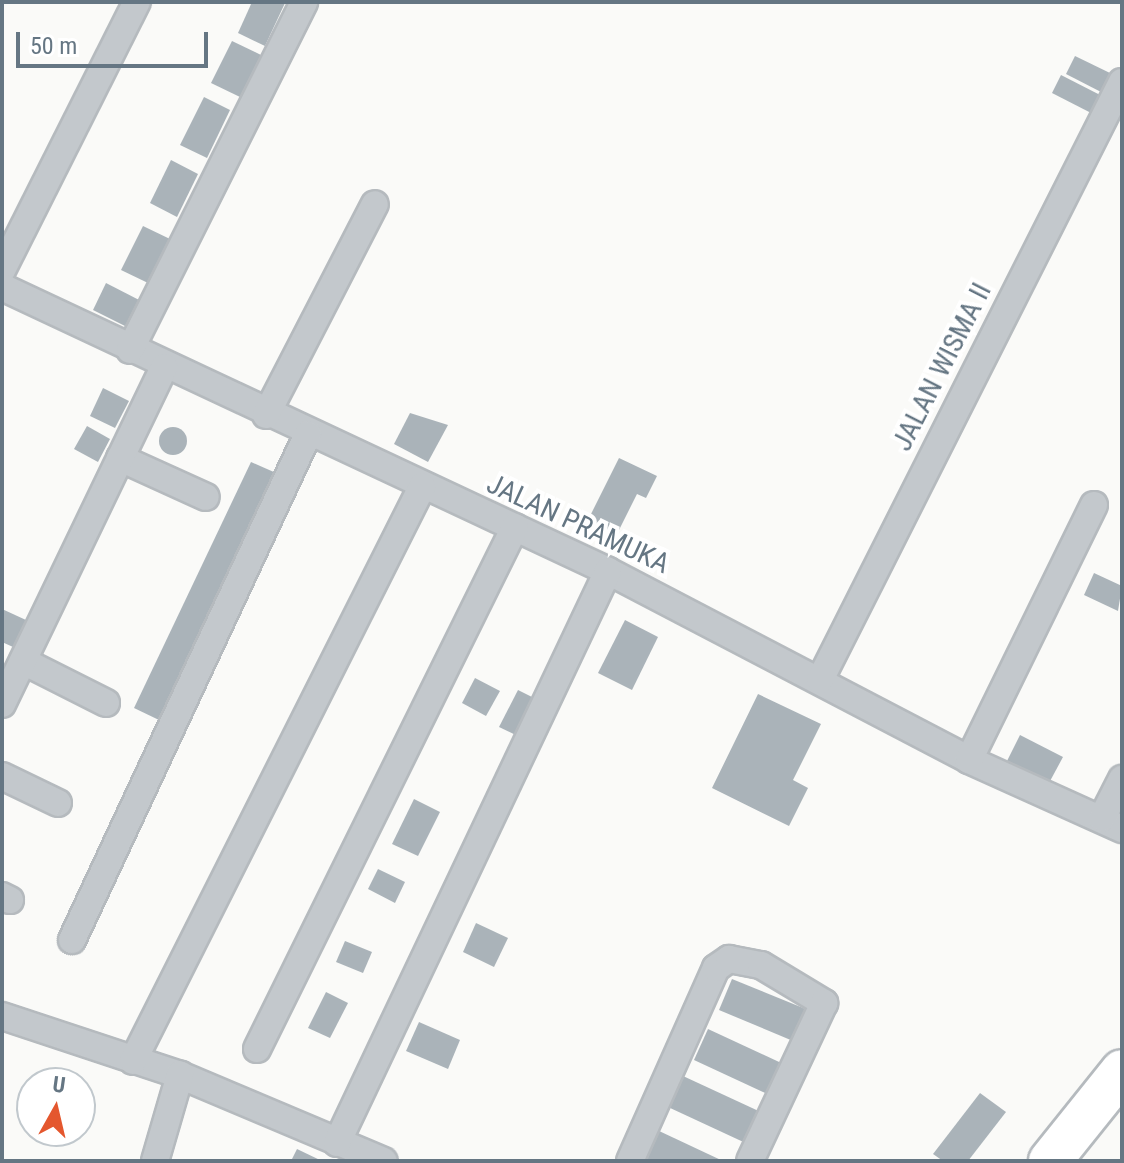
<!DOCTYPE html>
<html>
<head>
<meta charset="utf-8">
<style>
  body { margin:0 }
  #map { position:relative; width:1124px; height:1163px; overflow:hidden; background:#fafaf8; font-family:"Roboto Condensed",sans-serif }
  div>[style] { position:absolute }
  .building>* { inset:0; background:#aab3b9 }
  .round { border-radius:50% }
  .roads { filter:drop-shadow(2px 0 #b5babe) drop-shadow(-2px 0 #b5babe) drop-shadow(0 2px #b5babe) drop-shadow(0 -2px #b5babe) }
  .street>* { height:26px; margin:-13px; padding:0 13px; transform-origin:13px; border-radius:13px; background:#c3c8cc }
  .primary>* { height:42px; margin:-21px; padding:0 21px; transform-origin:21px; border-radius:21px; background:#fff }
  span { translate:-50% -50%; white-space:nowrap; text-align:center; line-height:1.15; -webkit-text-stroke:8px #fff; paint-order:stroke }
  .street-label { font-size:28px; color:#657683 }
  .frame { position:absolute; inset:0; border:4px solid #657683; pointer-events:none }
  .north { position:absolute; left:16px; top:1067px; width:80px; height:80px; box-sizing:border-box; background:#fff; border:2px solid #c1c8cd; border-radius:50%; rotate:8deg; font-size:22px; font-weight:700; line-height:32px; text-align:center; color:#657683 }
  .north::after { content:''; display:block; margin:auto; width:28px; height:36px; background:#e4572e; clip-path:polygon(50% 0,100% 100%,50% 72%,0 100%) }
  .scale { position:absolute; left:16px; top:32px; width:192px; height:36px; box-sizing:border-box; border:4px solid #657683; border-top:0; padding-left:10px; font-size:24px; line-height:28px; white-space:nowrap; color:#657683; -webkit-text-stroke:6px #fff; paint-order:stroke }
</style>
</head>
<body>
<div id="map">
  <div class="building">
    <i style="clip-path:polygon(252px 2px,285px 3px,265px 46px,238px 33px)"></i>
    <i style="clip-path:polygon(232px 41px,261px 55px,240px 97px,211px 83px)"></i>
    <i style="clip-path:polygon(1075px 56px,1110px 73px,1101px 92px,1066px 74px)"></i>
    <i style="clip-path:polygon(1061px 75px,1104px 97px,1095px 115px,1052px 93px)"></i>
    <i style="clip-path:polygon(204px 97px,230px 110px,207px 158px,180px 145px)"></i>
    <i style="clip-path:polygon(171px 160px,198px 174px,177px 217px,150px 203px)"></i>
    <i style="clip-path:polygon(143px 226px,170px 239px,148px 283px,121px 270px)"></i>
    <i style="clip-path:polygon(106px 283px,143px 302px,129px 328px,93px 310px)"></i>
    <i style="clip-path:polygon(103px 388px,129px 401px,115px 428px,90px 416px)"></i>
    <i style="clip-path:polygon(410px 413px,448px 425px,428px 462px,394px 444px)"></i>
    <i style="clip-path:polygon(87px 426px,110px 439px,98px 462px,74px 449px)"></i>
    <i class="round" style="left:159px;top:427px;width:28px;height:28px"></i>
    <i style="clip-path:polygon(619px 458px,657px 476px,646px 498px,637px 494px,615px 538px,586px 524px)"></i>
    <i style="clip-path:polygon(251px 462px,276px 473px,159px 720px,134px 708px)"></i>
    <i style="clip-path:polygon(1094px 573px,1122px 586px,1118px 611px,1084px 595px)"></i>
    <i style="clip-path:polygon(2px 609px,26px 620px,13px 647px,2px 642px)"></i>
    <i style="clip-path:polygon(625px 620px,658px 637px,632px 690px,598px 673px)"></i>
    <i style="clip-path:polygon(475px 678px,500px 691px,486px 716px,462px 703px)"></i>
    <i style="clip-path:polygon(518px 690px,542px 702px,524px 739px,499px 727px)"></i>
    <i style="clip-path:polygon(758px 694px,821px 724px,793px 780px,808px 788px,789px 826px,712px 788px)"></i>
    <i style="clip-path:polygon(1020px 735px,1063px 757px,1049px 783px,1007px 761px)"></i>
    <i style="clip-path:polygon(414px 799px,440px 812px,418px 856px,392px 844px)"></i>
    <i style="clip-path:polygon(378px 869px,405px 882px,395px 903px,368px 889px)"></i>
    <i style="clip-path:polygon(476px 923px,508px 938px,494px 967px,463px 952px)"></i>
    <i style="clip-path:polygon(345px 941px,372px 952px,363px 973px,336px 962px)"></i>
    <i style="clip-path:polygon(732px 979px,818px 1014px,805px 1046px,719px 1010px)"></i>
    <i style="clip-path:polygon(326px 992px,348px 1003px,330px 1038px,308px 1028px)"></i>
    <i style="clip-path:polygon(419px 1022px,460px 1040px,448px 1069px,406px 1051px)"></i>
    <i style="clip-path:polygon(708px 1029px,792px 1068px,778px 1099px,694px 1060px)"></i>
    <i style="clip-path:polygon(683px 1076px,767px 1115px,752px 1146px,668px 1107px)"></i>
    <i style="clip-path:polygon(980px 1093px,1006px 1112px,968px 1161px,943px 1161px,933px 1154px)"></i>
    <i style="clip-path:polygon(657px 1130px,723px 1161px,643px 1161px)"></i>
    <i style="clip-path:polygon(297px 1149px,322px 1161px,291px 1161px)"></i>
  </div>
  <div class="roads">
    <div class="street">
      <i style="left:2px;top:270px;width:300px;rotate:-63.3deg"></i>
      <i style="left:2px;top:287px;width:669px;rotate:25.11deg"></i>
      <i style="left:608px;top:571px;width:407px;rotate:27.6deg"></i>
      <i style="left:969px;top:760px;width:168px;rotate:24.3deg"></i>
      <i style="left:130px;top:350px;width:389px;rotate:-63.4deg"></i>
      <i style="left:266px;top:415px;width:237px;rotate:-62.7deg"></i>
      <i style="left:120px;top:458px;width:94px;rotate:24.4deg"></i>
      <i style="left:23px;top:661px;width:93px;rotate:26.8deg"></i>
      <i style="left:820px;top:680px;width:670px;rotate:-63.21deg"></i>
      <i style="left:2px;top:704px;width:374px;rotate:-64.3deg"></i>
      <i style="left:969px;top:760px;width:284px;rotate:-63.9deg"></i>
      <i style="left:2px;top:776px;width:62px;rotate:25.7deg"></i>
      <i style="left:1102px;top:818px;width:44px;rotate:-62.9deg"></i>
      <i style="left:2px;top:896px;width:9px;rotate:27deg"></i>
      <i style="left:72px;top:940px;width:558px;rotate:-65deg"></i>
      <i style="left:2px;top:1016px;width:188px;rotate:18.3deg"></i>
      <i style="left:180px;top:1075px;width:221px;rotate:22.9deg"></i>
      <i style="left:257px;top:1049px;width:582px;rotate:-63.7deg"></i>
      <i style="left:133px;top:1061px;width:643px;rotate:-63.28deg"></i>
      <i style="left:337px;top:1143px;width:633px;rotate:-64.65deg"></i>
      <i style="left:155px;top:1161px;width:90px;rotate:-73.8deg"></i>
      <i style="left:630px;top:1161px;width:211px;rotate:-66deg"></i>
      <i style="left:716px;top:968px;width:16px;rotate:-35deg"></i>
      <i style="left:729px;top:959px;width:33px;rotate:11deg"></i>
      <i style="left:761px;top:965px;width:74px;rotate:31.1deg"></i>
      <i style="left:824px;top:1003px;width:174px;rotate:115.1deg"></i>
    </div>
    <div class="primary">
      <i style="left:1050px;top:1161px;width:115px;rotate:-51.3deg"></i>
    </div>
  </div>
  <div class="street-label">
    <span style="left:942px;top:367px;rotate:-63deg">JALAN WISMA II</span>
    <span style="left:578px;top:524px;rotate:25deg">JALAN PRAMUKA</span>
  </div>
  <div class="frame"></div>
  <div class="north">U</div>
  <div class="scale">50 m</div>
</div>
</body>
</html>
